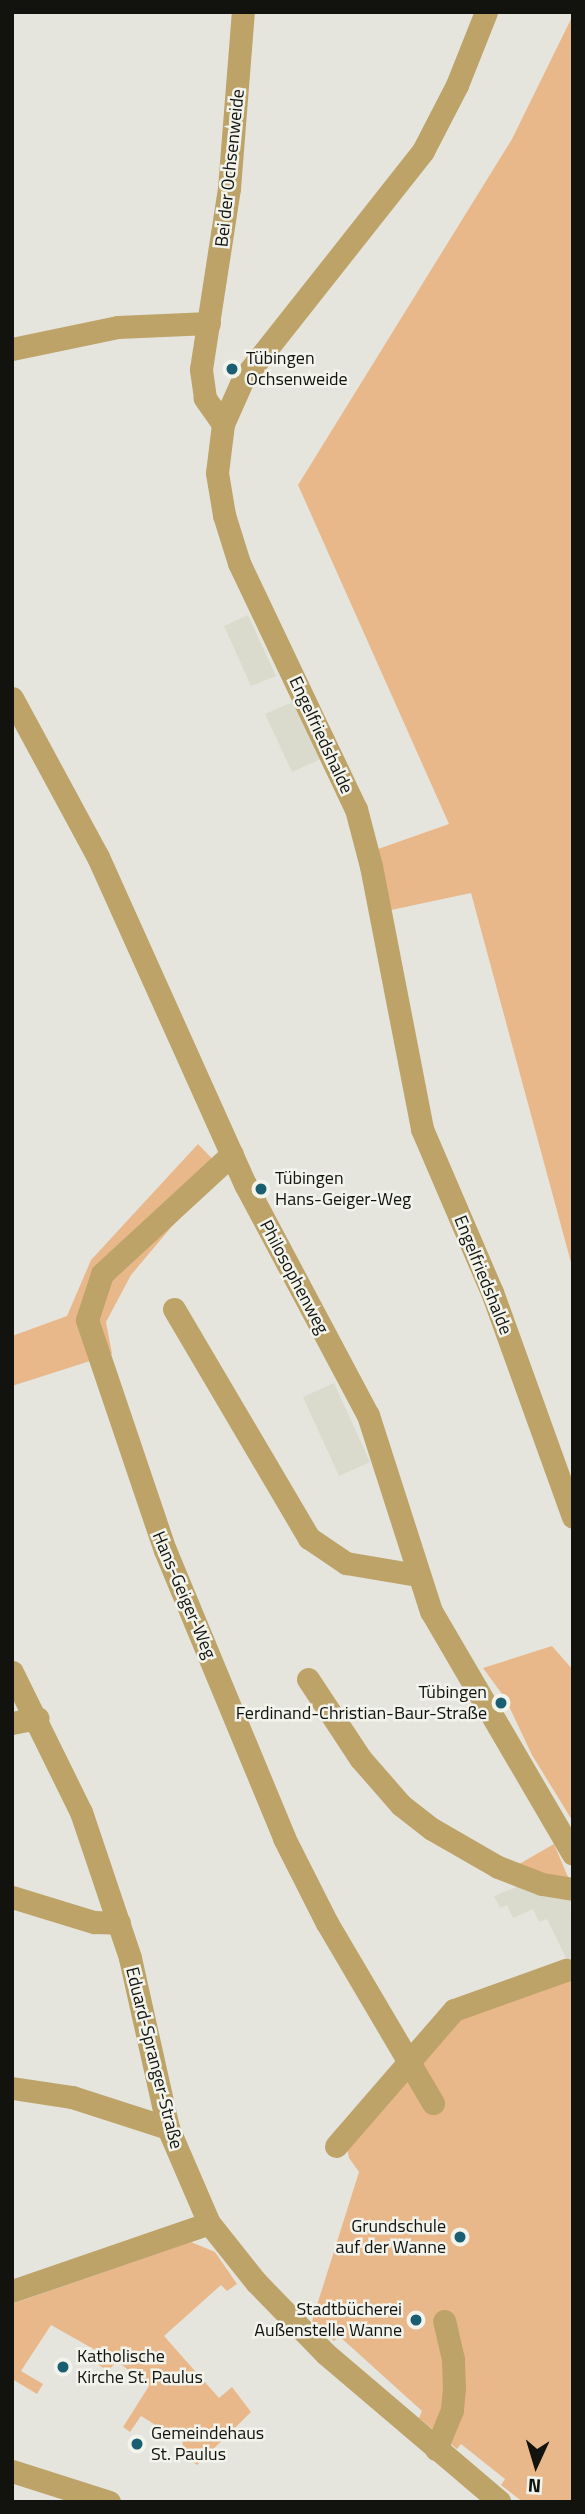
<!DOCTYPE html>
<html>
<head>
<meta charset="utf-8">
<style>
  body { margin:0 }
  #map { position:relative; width:585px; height:2514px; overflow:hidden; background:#e5e5de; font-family:"Titillium Web",sans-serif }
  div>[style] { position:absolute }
  .built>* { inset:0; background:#dadbcc }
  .green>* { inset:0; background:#e9b88a }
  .minor>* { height:23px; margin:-11.5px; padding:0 11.5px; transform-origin:11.5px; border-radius:11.5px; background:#bda368 }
  .dots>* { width:19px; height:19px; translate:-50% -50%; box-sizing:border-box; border:4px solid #f2f3eb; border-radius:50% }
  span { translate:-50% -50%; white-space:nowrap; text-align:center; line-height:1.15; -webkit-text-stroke:5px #f2f3eb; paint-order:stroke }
  .street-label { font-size:18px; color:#12120f }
  .poi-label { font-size:18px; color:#12120f }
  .left { translate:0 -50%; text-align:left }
  .right { translate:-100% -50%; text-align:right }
  .frame { position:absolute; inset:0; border:14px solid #12120f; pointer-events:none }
  .north { position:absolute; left:501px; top:2430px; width:70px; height:70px; -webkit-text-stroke:5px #f2f3eb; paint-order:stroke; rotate:184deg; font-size:19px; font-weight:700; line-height:28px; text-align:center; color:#12120f }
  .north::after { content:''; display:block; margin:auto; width:24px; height:32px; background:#12120f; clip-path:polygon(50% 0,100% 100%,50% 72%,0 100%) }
</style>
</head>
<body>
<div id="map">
  <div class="built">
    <i style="clip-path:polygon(248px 615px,276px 676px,251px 686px,224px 626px)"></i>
    <i style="clip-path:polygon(304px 697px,332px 754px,292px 772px,265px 714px)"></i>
    <i style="clip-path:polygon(334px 1383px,370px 1462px,339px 1476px,303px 1397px)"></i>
    <i style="clip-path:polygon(519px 1886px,570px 1900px,573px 1960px,568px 1962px,547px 1919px,539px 1922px,533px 1909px,513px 1918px,507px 1905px,500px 1908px,494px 1896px)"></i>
  </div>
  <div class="green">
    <i style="clip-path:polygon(573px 15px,573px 1270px,471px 893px,391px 910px,378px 849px,449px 824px,298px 485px,512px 139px)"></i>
    <i style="clip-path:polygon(198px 1144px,221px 1168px,131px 1275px,106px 1322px,112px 1354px,12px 1386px,12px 1336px,67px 1316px,91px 1260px)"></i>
    <i style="clip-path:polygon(552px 1646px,573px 1670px,572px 1820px,532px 1755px,505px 1698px,483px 1668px)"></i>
    <i style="clip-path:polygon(554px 1844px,568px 1877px,558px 1881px,514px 1867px)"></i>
    <i style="clip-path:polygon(573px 1972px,573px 2502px,523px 2502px,501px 2485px,505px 2479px,461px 2444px,457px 2449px,419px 2418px,422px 2411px,339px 2336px,334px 2341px,312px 2321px,359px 2172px,349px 2158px,346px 2143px,462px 2012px)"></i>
    <i style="clip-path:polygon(191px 2242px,215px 2252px,237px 2284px,227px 2291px,221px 2285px,164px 2336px,219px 2398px,232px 2387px,251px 2412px,197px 2465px,185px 2456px,182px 2440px,165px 2436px,167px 2432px,141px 2416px,130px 2432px,123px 2427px,149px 2386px,117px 2361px,108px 2371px,96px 2363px,97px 2351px,51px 2325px,21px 2371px,43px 2384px,37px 2394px,12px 2379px,12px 2304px)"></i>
  </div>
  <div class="minor">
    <i style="left:486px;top:12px;width:79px;rotate:111.7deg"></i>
    <i style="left:457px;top:85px;width:74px;rotate:117.3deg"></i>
    <i style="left:423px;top:151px;width:290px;rotate:128.3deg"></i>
    <i style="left:243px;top:379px;width:49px;rotate:114deg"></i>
    <i style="left:223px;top:424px;width:49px;rotate:97deg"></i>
    <i style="left:217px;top:473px;width:43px;rotate:80.5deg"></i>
    <i style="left:224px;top:515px;width:50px;rotate:72.6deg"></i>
    <i style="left:239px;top:563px;width:272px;rotate:64.6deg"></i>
    <i style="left:356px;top:809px;width:59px;rotate:75.3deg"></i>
    <i style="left:371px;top:866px;width:268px;rotate:79deg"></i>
    <i style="left:422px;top:1129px;width:177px;rotate:66.8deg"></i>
    <i style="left:492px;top:1292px;width:239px;rotate:70.2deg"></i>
    <i style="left:12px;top:349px;width:108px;rotate:-11.7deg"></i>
    <i style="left:118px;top:327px;width:91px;rotate:-2.5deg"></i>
    <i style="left:223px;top:424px;width:32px;rotate:-125deg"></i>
    <i style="left:205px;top:398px;width:29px;rotate:-98deg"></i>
    <i style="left:201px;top:369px;width:183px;rotate:-81.2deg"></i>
    <i style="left:229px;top:188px;width:177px;rotate:-85.5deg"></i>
    <i style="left:12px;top:698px;width:181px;rotate:61.6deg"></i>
    <i style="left:98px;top:857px;width:359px;rotate:65.8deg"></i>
    <i style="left:245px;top:1184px;width:262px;rotate:62deg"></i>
    <i style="left:368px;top:1415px;width:206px;rotate:72.2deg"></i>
    <i style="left:431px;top:1611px;width:281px;rotate:59.7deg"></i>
    <i style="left:232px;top:1154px;width:177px;rotate:137.3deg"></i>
    <i style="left:102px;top:1274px;width:48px;rotate:108.1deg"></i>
    <i style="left:87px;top:1320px;width:243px;rotate:71.3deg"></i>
    <i style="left:165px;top:1550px;width:312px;rotate:67.5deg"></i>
    <i style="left:284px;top:1838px;width:95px;rotate:63.2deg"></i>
    <i style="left:327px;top:1923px;width:209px;rotate:59.5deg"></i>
    <i style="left:174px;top:1309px;width:266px;rotate:59.5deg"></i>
    <i style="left:309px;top:1538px;width:45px;rotate:34deg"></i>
    <i style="left:346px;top:1563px;width:72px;rotate:9.6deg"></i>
    <i style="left:12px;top:1672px;width:156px;rotate:63.8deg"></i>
    <i style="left:81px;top:1812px;width:154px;rotate:71.4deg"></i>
    <i style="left:130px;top:1958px;width:174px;rotate:77.4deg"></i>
    <i style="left:168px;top:2128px;width:103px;rotate:66.7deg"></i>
    <i style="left:209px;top:2223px;width:75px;rotate:51.5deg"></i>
    <i style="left:256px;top:2282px;width:100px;rotate:45.8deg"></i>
    <i style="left:326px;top:2354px;width:228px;rotate:40.4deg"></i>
    <i style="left:308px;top:1679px;width:95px;rotate:56.6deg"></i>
    <i style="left:360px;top:1758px;width:62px;rotate:48.9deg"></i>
    <i style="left:401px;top:1805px;width:39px;rotate:38deg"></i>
    <i style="left:432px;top:1829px;width:76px;rotate:29.9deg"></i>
    <i style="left:498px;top:1867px;width:47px;rotate:21.1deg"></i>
    <i style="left:542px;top:1884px;width:31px;rotate:9deg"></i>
    <i style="left:12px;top:1723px;width:26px;rotate:-11deg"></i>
    <i style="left:12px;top:1897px;width:86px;rotate:17deg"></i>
    <i style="left:94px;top:1922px;width:25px;rotate:2deg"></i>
    <i style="left:12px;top:2088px;width:61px;rotate:8.5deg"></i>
    <i style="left:72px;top:2097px;width:101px;rotate:17.9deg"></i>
    <i style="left:336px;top:2146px;width:180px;rotate:-49.1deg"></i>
    <i style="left:454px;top:2010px;width:119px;rotate:-19.7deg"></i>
    <i style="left:12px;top:2291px;width:208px;rotate:-19deg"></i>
    <i style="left:436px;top:2449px;width:42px;rotate:-67.7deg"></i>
    <i style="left:452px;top:2410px;width:21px;rotate:-85deg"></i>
    <i style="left:454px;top:2389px;width:30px;rotate:-92deg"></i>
    <i style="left:453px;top:2359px;width:39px;rotate:-103deg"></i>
    <i style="left:12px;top:2471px;width:102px;rotate:17.7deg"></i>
  </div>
  <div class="dots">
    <i style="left:232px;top:369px;background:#1a5f71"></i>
    <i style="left:261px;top:1189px;background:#1a5f71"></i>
    <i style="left:501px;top:1703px;background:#1a5f71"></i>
    <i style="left:460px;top:2237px;background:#1a5f71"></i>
    <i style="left:416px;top:2320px;background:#1a5f71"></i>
    <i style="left:63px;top:2367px;background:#1a5f71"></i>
    <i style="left:137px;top:2444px;background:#1a5f71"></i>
  </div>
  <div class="street-label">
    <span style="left:230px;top:168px;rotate:-84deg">Bei der Ochsenweide</span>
    <span style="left:321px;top:735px;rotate:65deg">Engelfriedshalde</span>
    <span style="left:483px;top:1275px;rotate:68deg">Engelfriedshalde</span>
    <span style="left:294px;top:1277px;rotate:62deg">Philosophenweg</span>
    <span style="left:184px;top:1595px;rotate:67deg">Hans-Geiger-Weg</span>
    <span style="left:154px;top:2058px;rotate:76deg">Eduard-Spranger-Straße</span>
  </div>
  <div class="poi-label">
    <span class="left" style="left:246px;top:369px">Tübingen<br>Ochsenweide</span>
    <span class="left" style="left:275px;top:1189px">Tübingen<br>Hans-Geiger-Weg</span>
    <span class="right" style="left:487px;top:1703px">Tübingen<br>Ferdinand-Christian-Baur-Straße</span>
    <span class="right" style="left:446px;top:2237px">Grundschule<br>auf der Wanne</span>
    <span class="right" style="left:402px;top:2320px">Stadtbücherei<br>Außenstelle Wanne</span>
    <span class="left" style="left:77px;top:2367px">Katholische<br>Kirche St. Paulus</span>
    <span class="left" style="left:151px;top:2444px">Gemeindehaus<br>St. Paulus</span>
  </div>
  <div class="frame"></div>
  <div class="north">N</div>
</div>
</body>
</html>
